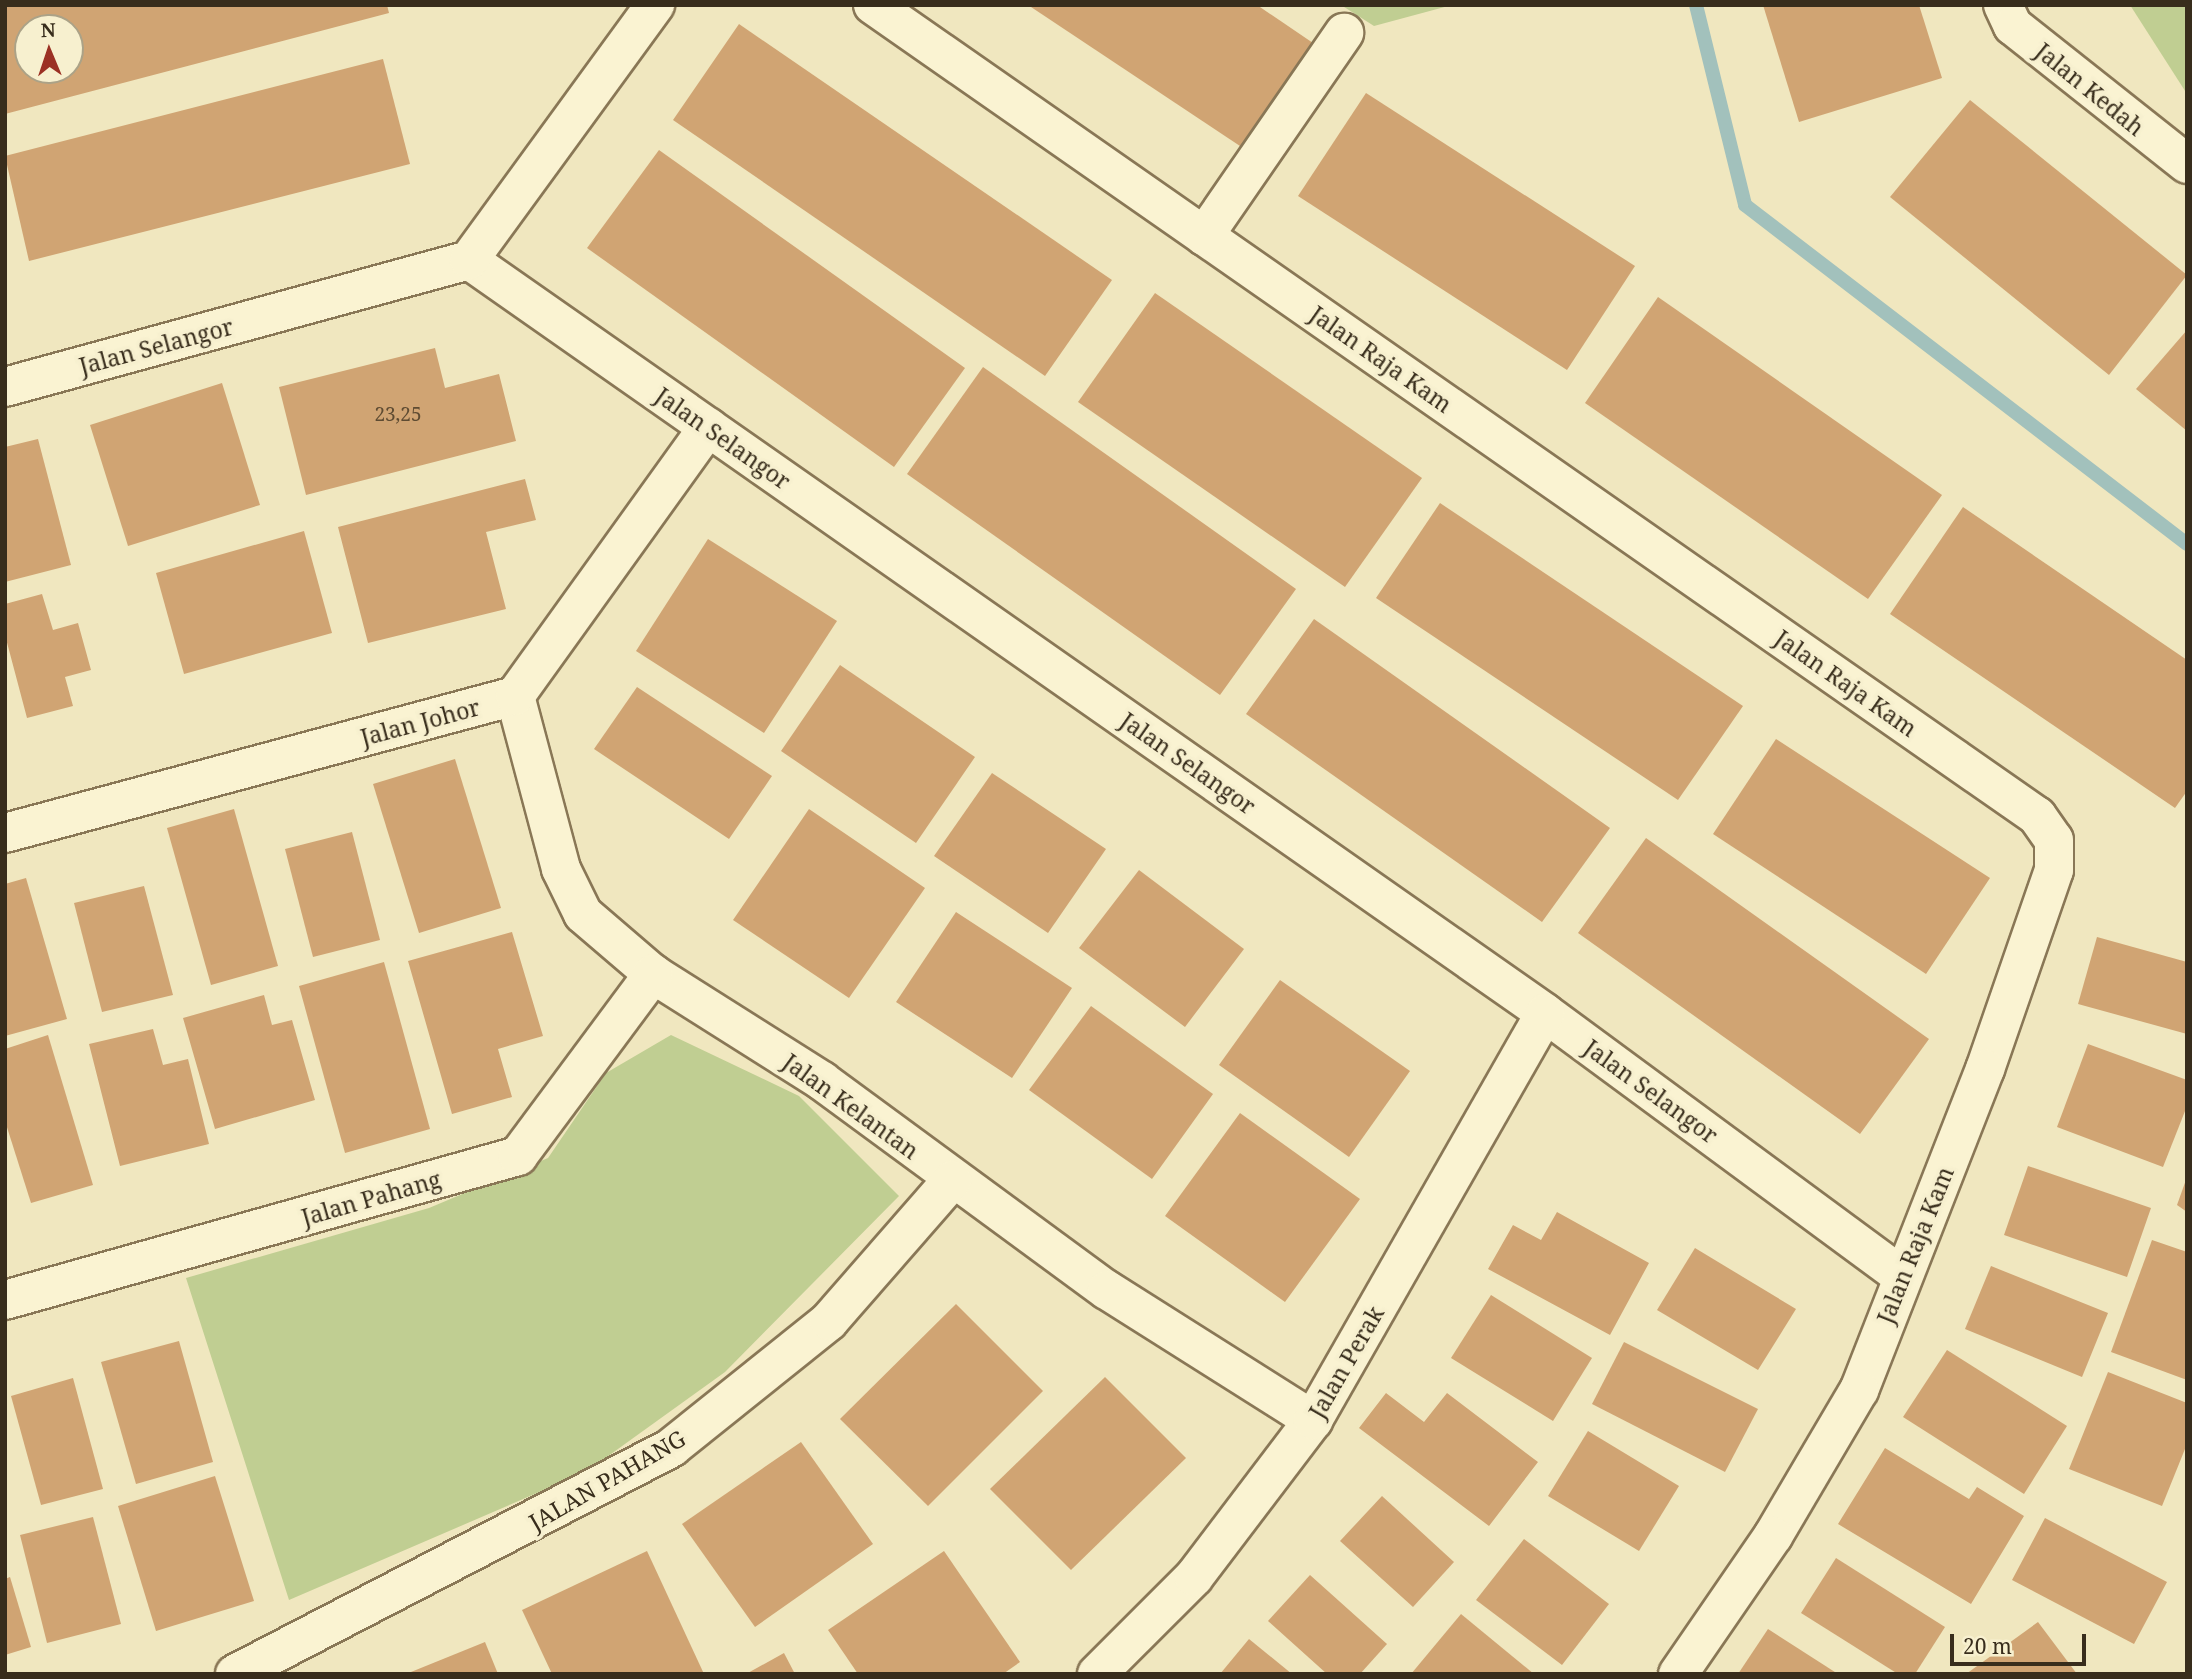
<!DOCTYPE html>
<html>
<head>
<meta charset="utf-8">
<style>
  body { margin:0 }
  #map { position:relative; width:2192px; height:1679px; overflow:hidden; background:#f0e7bf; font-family:"Noto Serif",serif }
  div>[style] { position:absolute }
  .green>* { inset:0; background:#c0ce92 }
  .stream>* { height:14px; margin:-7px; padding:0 7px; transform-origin:7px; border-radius:7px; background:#a2c1bc }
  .building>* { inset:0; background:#d0a473 }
  .roads { filter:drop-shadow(2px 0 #897756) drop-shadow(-2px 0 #897756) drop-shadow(0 2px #897756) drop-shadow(0 -2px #897756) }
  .minor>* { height:38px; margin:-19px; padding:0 19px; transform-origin:19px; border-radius:19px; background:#faf3d2 }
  span { translate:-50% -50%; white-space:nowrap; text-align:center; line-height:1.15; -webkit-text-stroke:7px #f7f0cf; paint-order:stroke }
  .number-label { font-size:19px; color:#5e4b32 }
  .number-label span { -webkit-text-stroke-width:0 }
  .street-label { font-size:23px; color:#382d1c }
  .frame { position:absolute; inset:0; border:7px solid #382d1c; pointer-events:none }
  .north { position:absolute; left:14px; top:14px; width:70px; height:70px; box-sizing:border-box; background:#f7f0cf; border:2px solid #aba287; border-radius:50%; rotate:358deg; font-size:19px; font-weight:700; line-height:28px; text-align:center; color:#382d1c }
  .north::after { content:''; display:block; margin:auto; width:24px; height:32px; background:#9b3124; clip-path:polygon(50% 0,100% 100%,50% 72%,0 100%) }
  .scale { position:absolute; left:1950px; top:1634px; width:136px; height:32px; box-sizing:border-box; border:4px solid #382d1c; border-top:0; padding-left:9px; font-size:21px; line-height:24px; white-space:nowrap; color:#382d1c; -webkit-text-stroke:5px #f7f0cf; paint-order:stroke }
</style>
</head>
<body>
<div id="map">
  <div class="green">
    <i style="clip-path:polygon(1341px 5px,1452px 5px,1374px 26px)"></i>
    <i style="clip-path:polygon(2130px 5px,2187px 5px,2187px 94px)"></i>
    <i style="clip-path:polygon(671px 1035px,799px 1096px,899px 1196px,725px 1372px,586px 1472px,289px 1600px,186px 1278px,429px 1208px,548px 1158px,606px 1073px)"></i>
  </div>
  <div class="stream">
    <i style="left:1696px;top:5px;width:206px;rotate:76.2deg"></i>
    <i style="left:1745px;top:205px;width:557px;rotate:37.49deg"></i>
  </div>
  <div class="building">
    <i style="clip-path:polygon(evenodd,5px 5px,387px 5px,389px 13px,5px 114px,5px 5px,28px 28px,70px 28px,70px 70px,28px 70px,28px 28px)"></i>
    <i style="clip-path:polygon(1028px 5px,1257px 5px,1313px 43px,1243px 148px)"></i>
    <i style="clip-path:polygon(1763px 5px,1919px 5px,1942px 78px,1799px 122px)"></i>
    <i style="clip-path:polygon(739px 24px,1112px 280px,1045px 376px,673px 120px)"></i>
    <i style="clip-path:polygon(383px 59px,410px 164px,29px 261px,5px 156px)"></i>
    <i style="clip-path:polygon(1366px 93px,1635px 266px,1567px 370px,1298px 196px)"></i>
    <i style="clip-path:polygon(1970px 100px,2187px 275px,2109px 375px,1890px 197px)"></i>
    <i style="clip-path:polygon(659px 150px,965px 368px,894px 467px,587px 248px)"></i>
    <i style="clip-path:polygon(1155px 293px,1422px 478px,1345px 587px,1078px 402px)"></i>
    <i style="clip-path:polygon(1658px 297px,1942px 495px,1868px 599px,1585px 403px)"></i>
    <i style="clip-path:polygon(2187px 330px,2187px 431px,2136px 389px)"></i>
    <i style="clip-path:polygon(435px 348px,445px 388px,499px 374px,516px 441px,306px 495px,279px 387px)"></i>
    <i style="clip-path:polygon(983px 367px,1296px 589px,1220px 695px,907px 474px)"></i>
    <i style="clip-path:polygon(222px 383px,260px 505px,128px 546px,90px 425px)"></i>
    <i style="clip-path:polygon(38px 439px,71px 565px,5px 582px,5px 447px)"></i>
    <i style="clip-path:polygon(525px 479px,536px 520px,486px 532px,506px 609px,368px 643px,338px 527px)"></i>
    <i style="clip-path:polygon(1440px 503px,1743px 706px,1678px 800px,1376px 598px)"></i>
    <i style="clip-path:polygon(1963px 507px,2187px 660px,2187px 791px,2175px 808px,1890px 614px)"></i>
    <i style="clip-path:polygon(304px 531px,332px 633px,184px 674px,156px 573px)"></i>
    <i style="clip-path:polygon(708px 539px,837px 621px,764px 733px,636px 651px)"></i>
    <i style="clip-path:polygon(42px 594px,53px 630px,78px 623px,91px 670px,65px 677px,73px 706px,27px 718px,5px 635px,5px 604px)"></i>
    <i style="clip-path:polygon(1314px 619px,1610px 828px,1542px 922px,1246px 714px)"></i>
    <i style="clip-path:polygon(840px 665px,975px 757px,916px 843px,781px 751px)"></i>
    <i style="clip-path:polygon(637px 687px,772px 776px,729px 839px,594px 749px)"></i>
    <i style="clip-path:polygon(1776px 739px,1990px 878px,1926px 974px,1713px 834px)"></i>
    <i style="clip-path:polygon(455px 759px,501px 908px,419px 933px,373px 784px)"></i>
    <i style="clip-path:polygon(992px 773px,1106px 849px,1048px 933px,934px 856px)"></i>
    <i style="clip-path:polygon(234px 809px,278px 966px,211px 985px,167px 828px)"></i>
    <i style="clip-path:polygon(809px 809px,925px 888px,849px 998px,733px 920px)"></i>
    <i style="clip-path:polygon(352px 832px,380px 940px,313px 957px,285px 849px)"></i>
    <i style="clip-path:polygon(1646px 838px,1929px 1039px,1860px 1134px,1578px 933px)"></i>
    <i style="clip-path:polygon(1139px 870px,1244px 949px,1185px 1027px,1079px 948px)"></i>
    <i style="clip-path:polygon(26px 878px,67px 1019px,5px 1036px,5px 884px)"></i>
    <i style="clip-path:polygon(144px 886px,173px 995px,102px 1012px,74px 903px)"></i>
    <i style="clip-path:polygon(956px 912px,1072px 988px,1012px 1078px,896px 1002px)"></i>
    <i style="clip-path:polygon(512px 932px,543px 1036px,498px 1049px,512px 1097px,452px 1114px,408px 961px)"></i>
    <i style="clip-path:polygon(2097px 937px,2187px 962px,2187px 1034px,2078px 1004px)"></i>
    <i style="clip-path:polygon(384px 962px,430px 1129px,345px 1153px,299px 986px)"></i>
    <i style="clip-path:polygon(1280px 980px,1410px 1071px,1349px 1157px,1219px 1065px)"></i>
    <i style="clip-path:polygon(264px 995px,272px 1025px,292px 1020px,315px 1100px,215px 1129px,183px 1018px)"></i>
    <i style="clip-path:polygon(1091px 1006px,1213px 1094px,1152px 1179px,1029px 1090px)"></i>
    <i style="clip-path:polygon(153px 1029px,163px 1065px,188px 1059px,209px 1144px,120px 1166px,89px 1044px)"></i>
    <i style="clip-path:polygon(48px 1035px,93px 1185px,31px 1203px,5px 1121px,5px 1049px)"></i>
    <i style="clip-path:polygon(2088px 1044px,2187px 1080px,2187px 1106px,2163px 1167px,2057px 1127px)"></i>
    <i style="clip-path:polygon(1240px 1113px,1360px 1199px,1285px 1302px,1165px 1216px)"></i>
    <i style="clip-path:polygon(2028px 1166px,2151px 1208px,2127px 1277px,2004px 1235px)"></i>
    <i style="clip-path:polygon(2187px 1177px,2187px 1212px,2177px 1205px)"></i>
    <i style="clip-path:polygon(1557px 1212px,1649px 1263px,1610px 1335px,1488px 1269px,1513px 1225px,1541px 1240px)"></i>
    <i style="clip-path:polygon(2152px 1240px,2187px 1252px,2187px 1380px,2111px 1352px)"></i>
    <i style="clip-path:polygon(1695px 1248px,1796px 1309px,1758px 1370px,1657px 1310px)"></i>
    <i style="clip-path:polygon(1991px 1266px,2108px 1313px,2082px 1377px,1965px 1329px)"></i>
    <i style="clip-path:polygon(1491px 1295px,1592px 1358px,1553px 1421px,1451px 1358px)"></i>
    <i style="clip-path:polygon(956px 1304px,1043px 1391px,928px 1506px,840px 1419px)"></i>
    <i style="clip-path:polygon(179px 1341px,213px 1462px,136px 1484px,101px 1362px)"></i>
    <i style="clip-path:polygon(1624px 1342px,1758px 1409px,1725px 1472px,1592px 1404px)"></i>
    <i style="clip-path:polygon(1947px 1350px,2067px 1426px,2024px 1494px,1903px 1417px)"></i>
    <i style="clip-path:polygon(2108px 1372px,2187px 1403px,2187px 1444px,2162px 1506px,2069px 1469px)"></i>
    <i style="clip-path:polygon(1105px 1377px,1186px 1458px,1071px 1570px,990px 1489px)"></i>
    <i style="clip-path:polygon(73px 1378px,103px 1489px,41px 1505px,11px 1396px)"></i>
    <i style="clip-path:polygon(1386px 1393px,1424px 1422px,1447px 1393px,1538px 1462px,1489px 1526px,1359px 1428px)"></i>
    <i style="clip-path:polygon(1588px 1431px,1679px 1486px,1639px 1551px,1548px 1496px)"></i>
    <i style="clip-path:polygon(801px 1442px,873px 1544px,755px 1627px,682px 1524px)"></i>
    <i style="clip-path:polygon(1885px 1448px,1969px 1499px,1977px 1487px,2024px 1516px,1971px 1604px,1838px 1524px)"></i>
    <i style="clip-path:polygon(215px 1476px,254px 1601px,156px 1631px,118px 1506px)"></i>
    <i style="clip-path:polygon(1382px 1496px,1454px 1562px,1413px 1607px,1340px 1541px)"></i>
    <i style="clip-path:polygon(93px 1517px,121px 1624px,47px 1643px,20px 1535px)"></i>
    <i style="clip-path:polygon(2045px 1518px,2167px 1582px,2134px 1644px,2012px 1580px)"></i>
    <i style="clip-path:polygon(1524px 1539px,1609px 1604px,1562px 1665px,1476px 1600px)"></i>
    <i style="clip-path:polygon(647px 1551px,704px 1674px,552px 1674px,522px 1610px)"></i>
    <i style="clip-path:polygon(944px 1551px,1020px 1662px,1003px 1674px,858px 1674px,828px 1630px)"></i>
    <i style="clip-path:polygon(1836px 1558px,1945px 1627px,1915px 1674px,1898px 1674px,1801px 1613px)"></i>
    <i style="clip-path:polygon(1310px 1575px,1387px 1644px,1360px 1674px,1327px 1674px,1268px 1621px)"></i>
    <i style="clip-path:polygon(10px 1577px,31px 1647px,5px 1655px,5px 1579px)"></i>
    <i style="clip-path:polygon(1461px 1614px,1534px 1674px,1411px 1674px)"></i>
    <i style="clip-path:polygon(2038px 1622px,2077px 1674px,1966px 1674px)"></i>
    <i style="clip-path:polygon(1768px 1629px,1838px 1674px,1738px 1674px)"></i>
    <i style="clip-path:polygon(1249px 1639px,1292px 1674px,1220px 1674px)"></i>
    <i style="clip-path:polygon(485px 1642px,498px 1674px,406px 1674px)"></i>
    <i style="clip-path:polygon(784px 1653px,795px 1674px,746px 1674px)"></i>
  </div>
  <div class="roads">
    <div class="minor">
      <i style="left:873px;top:5px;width:1419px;rotate:34.87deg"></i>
      <i style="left:2037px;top:816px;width:29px;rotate:55deg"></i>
      <i style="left:2054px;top:840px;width:30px;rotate:90deg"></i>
      <i style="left:2054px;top:870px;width:211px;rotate:109.1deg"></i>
      <i style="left:1985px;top:1069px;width:345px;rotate:111.4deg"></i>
      <i style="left:1859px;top:1390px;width:169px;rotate:120.5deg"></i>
      <i style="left:1773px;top:1536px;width:168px;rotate:124.5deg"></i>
      <i style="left:2003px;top:5px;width:23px;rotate:65deg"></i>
      <i style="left:2013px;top:26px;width:222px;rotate:38.4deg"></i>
      <i style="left:1204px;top:236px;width:247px;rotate:-55.4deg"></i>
      <i style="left:469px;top:260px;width:1313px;rotate:34.98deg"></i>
      <i style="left:1545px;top:1013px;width:442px;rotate:36.4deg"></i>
      <i style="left:5px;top:387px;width:481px;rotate:-15.3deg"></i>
      <i style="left:469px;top:260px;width:316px;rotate:-53.9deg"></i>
      <i style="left:515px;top:696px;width:179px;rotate:75.1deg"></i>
      <i style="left:561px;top:869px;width:50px;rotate:63.9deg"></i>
      <i style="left:583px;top:914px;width:92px;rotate:40.6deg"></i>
      <i style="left:653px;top:974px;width:200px;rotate:32.3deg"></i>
      <i style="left:822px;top:1081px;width:353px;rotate:36.3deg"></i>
      <i style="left:1107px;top:1290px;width:244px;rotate:32.3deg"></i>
      <i style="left:5px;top:833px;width:528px;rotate:-15.04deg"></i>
      <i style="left:515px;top:696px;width:331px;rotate:-54.3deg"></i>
      <i style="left:5px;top:1300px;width:533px;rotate:-15.68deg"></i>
      <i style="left:518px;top:1156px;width:227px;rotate:-53.4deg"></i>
      <i style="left:235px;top:1674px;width:492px;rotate:-27.4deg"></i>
      <i style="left:672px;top:1447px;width:201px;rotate:-38.7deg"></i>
      <i style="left:829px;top:1321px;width:187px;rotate:-48.9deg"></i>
      <i style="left:1097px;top:1674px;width:137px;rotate:-45deg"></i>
      <i style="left:1194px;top:1577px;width:197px;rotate:-52.8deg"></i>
      <i style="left:1313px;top:1420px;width:468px;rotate:-60.3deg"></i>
    </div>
  </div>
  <div class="number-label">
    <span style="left:398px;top:415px">23,25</span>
  </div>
  <div class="street-label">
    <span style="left:2090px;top:89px;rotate:39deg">Jalan Kedah</span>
    <span style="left:156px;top:346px;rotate:-15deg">Jalan Selangor</span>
    <span style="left:1381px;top:359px;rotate:35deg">Jalan Raja Kam</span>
    <span style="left:723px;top:438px;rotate:35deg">Jalan Selangor</span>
    <span style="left:1846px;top:683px;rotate:35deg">Jalan Raja Kam</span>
    <span style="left:420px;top:722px;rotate:-15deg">Jalan Johor</span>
    <span style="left:1188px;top:763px;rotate:35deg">Jalan Selangor</span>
    <span style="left:1651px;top:1091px;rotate:36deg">Jalan Selangor</span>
    <span style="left:851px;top:1106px;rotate:36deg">Jalan Kelantan</span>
    <span style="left:371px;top:1198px;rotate:-16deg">Jalan Pahang</span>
    <span style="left:1915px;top:1245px;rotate:-68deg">Jalan Raja Kam</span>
    <span style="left:1346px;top:1362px;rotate:-60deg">Jalan Perak</span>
    <span style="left:607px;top:1480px;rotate:-30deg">JALAN PAHANG</span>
  </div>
  <div class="frame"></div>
  <div class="north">N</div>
  <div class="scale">20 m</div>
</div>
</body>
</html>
